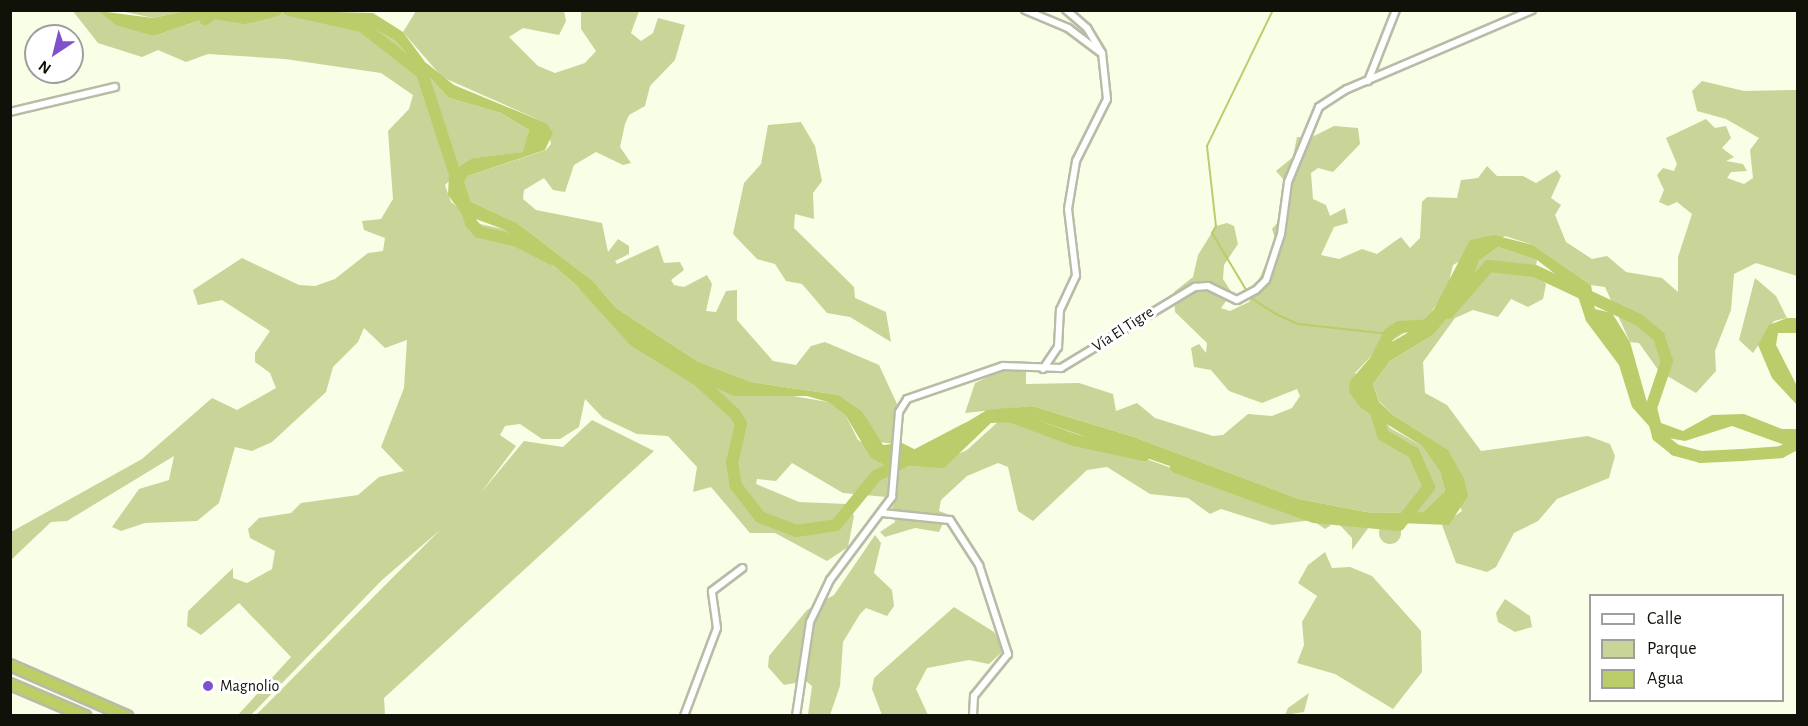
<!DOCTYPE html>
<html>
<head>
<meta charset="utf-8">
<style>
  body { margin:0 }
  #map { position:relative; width:1808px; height:726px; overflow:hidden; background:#f9fee7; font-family:"Alegreya Sans",sans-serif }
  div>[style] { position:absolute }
  .green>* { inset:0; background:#c8d498 }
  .round { border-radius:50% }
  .water>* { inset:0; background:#bbcc6a }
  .stream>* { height:2px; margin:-1px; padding:0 1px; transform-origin:1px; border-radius:1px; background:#bbcc6a }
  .river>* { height:12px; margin:-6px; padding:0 6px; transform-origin:6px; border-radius:6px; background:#bbcc6a }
  .roads { filter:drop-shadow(2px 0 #b7bca6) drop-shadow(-2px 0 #b7bca6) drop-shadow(0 2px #b7bca6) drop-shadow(0 -2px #b7bca6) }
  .street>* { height:6px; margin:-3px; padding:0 3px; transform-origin:3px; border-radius:3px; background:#fff }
  .highway>* { height:10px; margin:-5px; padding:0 5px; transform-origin:5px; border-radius:5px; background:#bdce65 }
  .dots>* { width:16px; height:16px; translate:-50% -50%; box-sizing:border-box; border:3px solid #fff; border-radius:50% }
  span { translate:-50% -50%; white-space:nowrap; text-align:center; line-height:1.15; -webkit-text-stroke:6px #fff; paint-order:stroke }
  .street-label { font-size:16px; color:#101109 }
  .poi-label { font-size:16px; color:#101109 }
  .left { translate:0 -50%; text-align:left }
  .frame { position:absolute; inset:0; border:12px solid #101109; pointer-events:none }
  .legend { position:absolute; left:1589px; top:594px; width:195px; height:108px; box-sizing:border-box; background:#fff; border:2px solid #9fa09d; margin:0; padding:8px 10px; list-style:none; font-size:18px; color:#101109 }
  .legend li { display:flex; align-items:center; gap:12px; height:30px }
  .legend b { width:30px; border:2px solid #9fa09d }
  .north { position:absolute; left:24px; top:24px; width:60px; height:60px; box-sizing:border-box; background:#fff; border:2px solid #9fa09d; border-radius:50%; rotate:215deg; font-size:16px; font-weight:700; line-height:24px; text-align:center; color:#101109 }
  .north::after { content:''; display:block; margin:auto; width:21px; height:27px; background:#7f52cb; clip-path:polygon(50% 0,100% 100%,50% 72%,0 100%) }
</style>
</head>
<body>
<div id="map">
  <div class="green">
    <i style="clip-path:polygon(72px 10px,99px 11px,154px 36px,218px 14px,247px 11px,311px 12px,365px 23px,395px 41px,449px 98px,501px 113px,529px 130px,524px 152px,473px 158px,445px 185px,451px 202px,480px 224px,503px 229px,538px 252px,663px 361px,698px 380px,828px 402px,846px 416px,858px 440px,902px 466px,929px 467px,967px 450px,1000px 420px,1040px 421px,1331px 525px,1325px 529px,1312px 520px,1272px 525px,1221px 509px,1210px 514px,1188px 498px,1150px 494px,1107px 467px,1087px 470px,1033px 521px,1018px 511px,1008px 467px,998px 463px,967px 476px,941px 500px,939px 511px,947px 514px,939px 532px,915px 528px,885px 537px,880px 532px,895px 522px,892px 508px,897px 498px,843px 493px,792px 463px,776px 481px,757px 479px,756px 484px,799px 502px,847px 504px,854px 516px,848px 547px,827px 561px,775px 533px,750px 533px,711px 487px,693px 492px,697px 467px,668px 436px,637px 434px,603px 418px,585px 399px,579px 427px,560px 439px,542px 439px,520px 424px,505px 426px,500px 435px,516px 446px,480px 494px,524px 441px,563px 447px,592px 420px,654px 451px,384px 698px,385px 715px,256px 715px,440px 530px,382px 580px,251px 715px,238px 715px,291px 657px,239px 603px,201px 635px,187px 626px,188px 611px,233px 568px,233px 578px,247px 583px,272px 569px,275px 551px,250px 538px,248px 529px,259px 518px,291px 513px,301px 503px,358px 495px,379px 477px,404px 471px,381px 447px,404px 388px,407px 340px,385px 348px,364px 328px,358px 342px,333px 367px,326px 392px,272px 442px,252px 451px,235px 447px,219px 503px,197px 521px,145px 523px,121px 531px,112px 527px,139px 489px,169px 480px,174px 456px,67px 521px,51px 522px,11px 560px,11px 532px,142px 459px,212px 398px,237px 410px,276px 388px,270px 373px,255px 362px,255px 353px,270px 331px,222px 300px,198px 305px,193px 290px,242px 258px,299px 285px,315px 286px,335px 279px,368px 253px,383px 251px,385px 238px,364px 230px,362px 221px,381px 219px,393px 199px,388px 131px,409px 109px,413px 95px,381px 73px,285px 59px,208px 54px,186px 62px,158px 50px,142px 57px,98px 43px)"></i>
    <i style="clip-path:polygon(121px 11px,185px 11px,153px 18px)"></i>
    <i style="clip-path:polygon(416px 11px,564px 11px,566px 21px,559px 35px,523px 28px,509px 37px,538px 66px,555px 73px,585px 63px,596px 51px,581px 29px,581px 11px,639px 11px,631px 33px,641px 41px,653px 33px,658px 18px,685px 25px,675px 60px,650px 86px,645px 106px,629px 115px,625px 124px,620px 147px,631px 163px,623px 165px,596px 152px,574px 165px,565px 192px,553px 190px,544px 178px,524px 190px,523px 199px,536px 210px,602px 223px,608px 252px,618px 239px,629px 246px,629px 254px,615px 261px,617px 264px,658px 245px,664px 263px,680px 262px,684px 270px,671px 280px,674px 285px,684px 287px,707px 275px,712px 284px,706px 311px,716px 312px,726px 291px,737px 290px,737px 320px,773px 361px,796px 365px,811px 346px,825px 342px,879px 365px,897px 404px,894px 444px,879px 442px,862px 411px,839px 395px,751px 382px,697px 361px,616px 308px,593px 281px,517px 223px,465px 199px,459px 191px,468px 176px,546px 150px,551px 144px,546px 123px,442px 77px,403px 32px)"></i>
    <i style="clip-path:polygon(1702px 81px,1744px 91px,1797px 90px,1797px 276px,1756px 263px,1734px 274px,1731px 310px,1715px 351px,1716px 371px,1696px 393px,1659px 371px,1639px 343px,1630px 342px,1605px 287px,1591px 285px,1533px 245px,1505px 236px,1453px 265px,1447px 290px,1426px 319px,1376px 351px,1355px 373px,1390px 428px,1422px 446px,1440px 472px,1445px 491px,1423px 512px,1372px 513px,1299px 499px,1134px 437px,1032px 406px,965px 413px,975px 383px,1007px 368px,1026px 369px,1026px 384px,1079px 383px,1113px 394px,1116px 411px,1137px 403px,1155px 418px,1213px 436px,1223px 435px,1248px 414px,1272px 416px,1292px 408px,1300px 396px,1297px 389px,1262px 403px,1229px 391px,1211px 370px,1194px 367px,1191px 348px,1199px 344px,1206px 353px,1207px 343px,1175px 312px,1174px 292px,1193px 277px,1198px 255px,1216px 226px,1227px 223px,1234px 226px,1238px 244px,1224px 265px,1223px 279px,1232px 293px,1221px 308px,1230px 311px,1249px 302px,1276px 241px,1272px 229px,1285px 214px,1290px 187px,1276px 171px,1293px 157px,1297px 137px,1312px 137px,1334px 126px,1358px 128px,1360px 144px,1333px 172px,1318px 168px,1311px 173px,1313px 199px,1326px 205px,1330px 216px,1345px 208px,1348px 223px,1334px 227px,1321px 255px,1339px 259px,1362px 249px,1377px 254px,1401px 237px,1410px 248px,1420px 238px,1422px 202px,1427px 197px,1457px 198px,1461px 180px,1478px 178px,1487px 166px,1497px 176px,1523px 176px,1536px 183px,1557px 170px,1561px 176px,1551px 198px,1561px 205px,1555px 215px,1566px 242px,1592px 259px,1607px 256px,1626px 272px,1662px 278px,1678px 292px,1678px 257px,1692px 214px,1677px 202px,1668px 206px,1659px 202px,1664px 190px,1657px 175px,1663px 168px,1674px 171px,1677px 164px,1666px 138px,1706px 119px,1715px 128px,1726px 126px,1731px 138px,1722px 148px,1734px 157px,1726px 161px,1743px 164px,1747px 171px,1731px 172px,1727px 178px,1744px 184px,1753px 178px,1750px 150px,1759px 138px,1726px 119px,1697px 111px,1692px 91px)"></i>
    <i style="clip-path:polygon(801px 122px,815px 146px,822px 181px,813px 193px,814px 219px,795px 214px,794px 228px,854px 287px,855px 298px,886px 312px,891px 342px,850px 317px,827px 313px,802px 284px,786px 281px,775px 264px,757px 259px,733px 234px,744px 183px,761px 164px,768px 125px)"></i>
    <i style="clip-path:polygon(1498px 247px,1537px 260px,1535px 271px,1546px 284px,1543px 299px,1528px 307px,1511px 299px,1498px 317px,1473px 310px,1455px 318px,1423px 362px,1425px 393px,1447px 405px,1481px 451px,1588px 436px,1610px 444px,1615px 456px,1609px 478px,1557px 499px,1538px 521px,1514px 533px,1496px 567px,1487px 572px,1456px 563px,1442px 525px,1462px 511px,1429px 438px,1393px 415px,1379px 401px,1373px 384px,1390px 361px,1433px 335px,1467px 293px,1479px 261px)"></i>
    <i style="clip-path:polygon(1755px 278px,1776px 296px,1787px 318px,1774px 321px,1753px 353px,1739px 340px)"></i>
    <i style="clip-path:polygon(1336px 521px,1345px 522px,1372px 523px,1352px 550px,1352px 538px)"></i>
    <i class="round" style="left:1379px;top:522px;width:22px;height:22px"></i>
    <i style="clip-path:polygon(875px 535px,881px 543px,874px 573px,892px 590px,894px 606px,887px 616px,866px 608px,860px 614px,843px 642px,840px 686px,830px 715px,808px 715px,812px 686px,806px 681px,784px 685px,768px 667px,769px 656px,807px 610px,834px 595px)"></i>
    <i style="clip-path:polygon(1325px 552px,1332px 568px,1350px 567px,1372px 576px,1421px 631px,1422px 672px,1393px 709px,1335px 674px,1297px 663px,1304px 645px,1302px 622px,1317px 596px,1298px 583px,1308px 565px)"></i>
    <i style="clip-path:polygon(1505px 599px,1530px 616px,1532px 627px,1515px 632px,1498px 622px,1496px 613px)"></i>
    <i style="clip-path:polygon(954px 607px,994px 632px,1004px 650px,989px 664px,969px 660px,927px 668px,916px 689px,928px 715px,882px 715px,872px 689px,874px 678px)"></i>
    <i style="clip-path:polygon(1309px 693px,1304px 712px,1285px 715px,1288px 708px)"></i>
  </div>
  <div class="water">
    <i style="clip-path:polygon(99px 11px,153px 18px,185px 11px,247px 11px,218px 14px,154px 36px,116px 25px)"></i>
    <i style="clip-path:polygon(296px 11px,373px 13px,403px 32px,425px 62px,454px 85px,546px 123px,553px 133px,545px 150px,468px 176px,459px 191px,465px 199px,517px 223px,593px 281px,616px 308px,697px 361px,751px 382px,839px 395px,862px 411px,883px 445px,902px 443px,920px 452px,937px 451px,957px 428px,987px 410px,1032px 406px,1134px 437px,1299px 499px,1372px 513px,1423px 512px,1445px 491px,1440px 472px,1422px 446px,1361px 408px,1349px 392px,1350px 381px,1376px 351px,1416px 328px,1434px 309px,1470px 240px,1494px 235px,1533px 245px,1591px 285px,1595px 309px,1612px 313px,1630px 342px,1648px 406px,1661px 423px,1683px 431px,1712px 415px,1744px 414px,1782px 429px,1797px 429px,1797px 443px,1788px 446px,1732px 426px,1685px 441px,1658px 436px,1632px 407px,1619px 365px,1586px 321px,1576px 290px,1537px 260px,1498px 247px,1479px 261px,1468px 293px,1433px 335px,1390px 361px,1373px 384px,1379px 402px,1393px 415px,1448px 450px,1464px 479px,1468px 496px,1449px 525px,1325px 520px,1040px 421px,991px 423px,944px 468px,885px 465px,871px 458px,846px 416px,828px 402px,807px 396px,734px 396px,698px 380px,663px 361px,538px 252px,503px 229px,462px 214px,448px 195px,449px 173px,473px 158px,523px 152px,529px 130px,501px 113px,449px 98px,395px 41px,365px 23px)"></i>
    <i style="clip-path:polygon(1787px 318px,1797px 318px,1797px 333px,1778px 333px,1776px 345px,1797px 386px,1797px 405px,1772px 378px,1758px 345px,1769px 325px)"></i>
  </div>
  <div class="stream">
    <i style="left:1273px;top:10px;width:151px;rotate:115.9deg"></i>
    <i style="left:1207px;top:146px;width:81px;rotate:83.6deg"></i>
    <i style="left:1216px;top:226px;width:8px;rotate:120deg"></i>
    <i style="left:1212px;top:233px;width:76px;rotate:59deg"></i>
    <i style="left:1251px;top:298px;width:27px;rotate:33deg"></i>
    <i style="left:1274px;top:313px;width:26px;rotate:25deg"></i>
    <i style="left:1298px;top:324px;width:92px;rotate:6.3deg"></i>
  </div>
  <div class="river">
    <i style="left:289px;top:10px;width:75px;rotate:12.4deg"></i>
    <i style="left:362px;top:26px;width:76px;rotate:38.1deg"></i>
    <i style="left:422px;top:73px;width:158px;rotate:71.9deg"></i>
    <i style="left:471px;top:223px;width:12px;rotate:48deg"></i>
    <i style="left:479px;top:232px;width:39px;rotate:13deg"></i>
    <i style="left:517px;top:241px;width:39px;rotate:27deg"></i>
    <i style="left:205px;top:19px;width:11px;rotate:-34deg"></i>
    <i style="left:214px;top:13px;width:31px;rotate:9deg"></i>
    <i style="left:245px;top:18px;width:32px;rotate:-14deg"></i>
    <i style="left:584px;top:285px;width:76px;rotate:47.7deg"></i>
    <i style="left:635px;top:341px;width:74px;rotate:31.8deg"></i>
    <i style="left:698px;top:380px;width:50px;rotate:42.6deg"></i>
    <i style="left:735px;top:414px;width:12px;rotate:59deg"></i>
    <i style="left:741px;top:424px;width:39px;rotate:103deg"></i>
    <i style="left:732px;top:462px;width:24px;rotate:81deg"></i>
    <i style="left:736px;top:486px;width:39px;rotate:52deg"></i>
    <i style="left:760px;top:517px;width:39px;rotate:21deg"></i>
    <i style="left:796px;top:531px;width:40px;rotate:-8.5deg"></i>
    <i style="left:836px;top:525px;width:63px;rotate:-50.8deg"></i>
    <i style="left:876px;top:476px;width:102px;rotate:-27.6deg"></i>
    <i style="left:1448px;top:313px;width:62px;rotate:-48.9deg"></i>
    <i style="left:1489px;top:266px;width:46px;rotate:6.2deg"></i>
    <i style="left:1535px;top:271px;width:115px;rotate:25.2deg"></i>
    <i style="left:1639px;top:320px;width:26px;rotate:40deg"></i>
    <i style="left:1659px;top:337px;width:25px;rotate:72deg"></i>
    <i style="left:1667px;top:361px;width:50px;rotate:108.8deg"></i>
    <i style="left:1651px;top:408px;width:29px;rotate:76deg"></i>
    <i style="left:1658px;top:436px;width:22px;rotate:39deg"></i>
    <i style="left:1675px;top:450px;width:27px;rotate:15deg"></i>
    <i style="left:1701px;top:457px;width:41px;rotate:-2.8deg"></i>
    <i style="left:1742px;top:455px;width:39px;rotate:-4deg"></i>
    <i style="left:1781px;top:452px;width:19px;rotate:-28deg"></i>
    <i style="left:1377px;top:358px;width:27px;rotate:-63deg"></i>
    <i style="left:1389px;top:334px;width:12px;rotate:-35deg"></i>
    <i style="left:1399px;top:327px;width:33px;rotate:-3deg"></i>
    <i style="left:1004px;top:414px;width:75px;rotate:20.4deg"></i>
    <i style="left:1074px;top:440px;width:72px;rotate:12.1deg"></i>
    <i style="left:1176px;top:467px;width:147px;rotate:19.9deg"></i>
    <i style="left:1314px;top:517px;width:85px;rotate:5.4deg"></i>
    <i style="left:1399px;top:525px;width:48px;rotate:-51.7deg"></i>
    <i style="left:1429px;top:487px;width:37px;rotate:-114deg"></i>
    <i style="left:1414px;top:453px;width:36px;rotate:-150deg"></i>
    <i style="left:1383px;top:435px;width:31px;rotate:-107deg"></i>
  </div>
  <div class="roads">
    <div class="street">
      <i style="left:1025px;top:10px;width:47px;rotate:22.7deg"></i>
      <i style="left:1068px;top:28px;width:40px;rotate:37deg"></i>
      <i style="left:1368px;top:81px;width:76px;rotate:-68.5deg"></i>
      <i style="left:10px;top:112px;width:108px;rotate:-13.4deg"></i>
      <i style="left:1043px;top:369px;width:27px;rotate:-56deg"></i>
      <i style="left:1058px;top:347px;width:37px;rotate:-87deg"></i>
      <i style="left:1060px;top:310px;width:38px;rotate:-65deg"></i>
      <i style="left:1076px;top:275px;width:66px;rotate:-96.9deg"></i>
      <i style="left:1068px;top:209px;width:49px;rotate:-80.5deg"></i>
      <i style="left:1076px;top:161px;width:69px;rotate:-63.4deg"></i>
      <i style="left:1107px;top:99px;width:46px;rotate:-96.2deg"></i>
      <i style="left:1102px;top:53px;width:29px;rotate:-121deg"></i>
      <i style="left:1087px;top:28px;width:28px;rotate:-139deg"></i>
      <i style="left:882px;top:513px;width:68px;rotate:5.9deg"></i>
      <i style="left:950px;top:520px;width:54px;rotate:57.2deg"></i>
      <i style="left:979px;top:565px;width:94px;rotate:72deg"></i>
      <i style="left:1008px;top:654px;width:54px;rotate:129deg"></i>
      <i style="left:974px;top:696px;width:20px;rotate:93deg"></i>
      <i style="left:684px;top:716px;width:94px;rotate:-69.4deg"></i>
      <i style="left:717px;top:628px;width:37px;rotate:-98deg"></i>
      <i style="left:712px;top:591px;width:38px;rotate:-37deg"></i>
      <i style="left:796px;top:716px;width:95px;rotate:-81.5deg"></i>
      <i style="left:810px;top:622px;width:47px;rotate:-64.5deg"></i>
      <i style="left:830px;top:580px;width:104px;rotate:-53.2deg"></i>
      <i style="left:892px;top:497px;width:85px;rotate:-85.3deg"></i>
      <i style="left:899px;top:412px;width:15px;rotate:-58deg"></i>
      <i style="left:907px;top:399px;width:102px;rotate:-19deg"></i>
      <i style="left:1003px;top:366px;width:58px;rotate:2deg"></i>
      <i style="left:1061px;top:368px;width:157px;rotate:-31.2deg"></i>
      <i style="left:1195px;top:287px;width:13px;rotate:-4deg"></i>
      <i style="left:1208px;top:286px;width:32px;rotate:26deg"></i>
      <i style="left:1237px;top:300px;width:21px;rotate:-28deg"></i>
      <i style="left:1256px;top:290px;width:14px;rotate:-45deg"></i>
      <i style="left:1266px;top:280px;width:48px;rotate:-71.9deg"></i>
      <i style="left:1281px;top:234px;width:52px;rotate:-82.3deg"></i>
      <i style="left:1288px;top:182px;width:81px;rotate:-67.5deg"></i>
      <i style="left:1319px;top:107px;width:33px;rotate:-33deg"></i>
      <i style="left:1347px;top:89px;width:201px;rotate:-23.1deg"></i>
    </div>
    <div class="highway">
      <i style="left:10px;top:665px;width:128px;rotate:23.6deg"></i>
      <i style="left:10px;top:684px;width:82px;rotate:23.1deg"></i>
    </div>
  </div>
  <div class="dots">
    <i style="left:208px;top:686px;background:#7f52cb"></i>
  </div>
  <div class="street-label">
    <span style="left:1123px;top:329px;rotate:-33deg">Vía El Tigre</span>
  </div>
  <div class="poi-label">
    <span class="left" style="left:220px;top:686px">Magnolio</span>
  </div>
  <div class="frame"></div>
  <ul class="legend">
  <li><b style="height:8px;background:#fff"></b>Calle</li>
  <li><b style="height:16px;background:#c8d498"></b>Parque</li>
  <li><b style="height:16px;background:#bbcc6a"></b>Agua</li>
  </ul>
  <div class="north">N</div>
</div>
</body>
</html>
